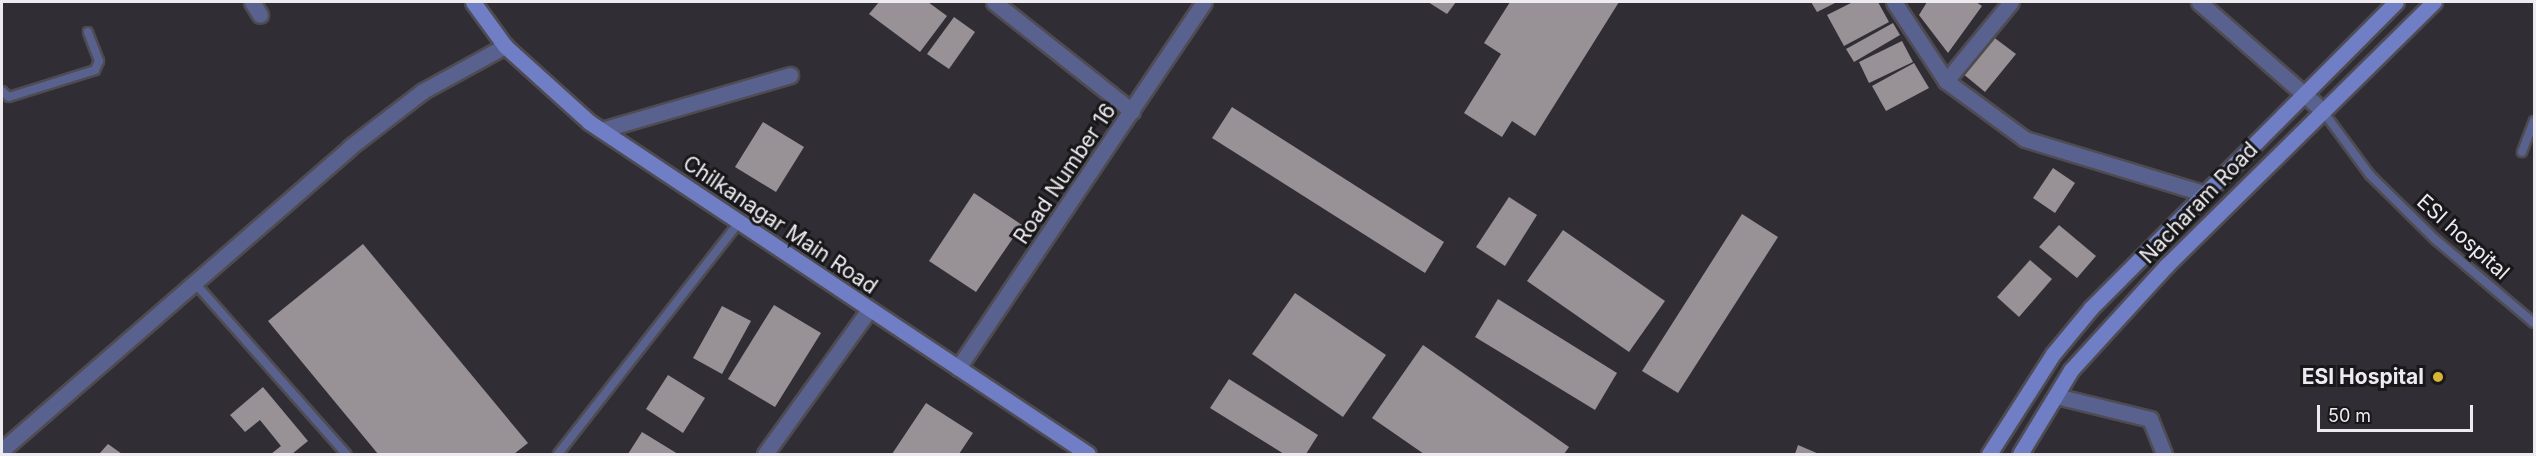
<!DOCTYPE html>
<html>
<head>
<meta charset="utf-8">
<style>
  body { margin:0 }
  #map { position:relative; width:2536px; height:456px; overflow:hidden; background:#302e34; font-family:Inter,sans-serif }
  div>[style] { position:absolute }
  .building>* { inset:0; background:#989196 }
  .roads { filter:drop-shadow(2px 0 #4e4c52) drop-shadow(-2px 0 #4e4c52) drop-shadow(0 2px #4e4c52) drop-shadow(0 -2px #4e4c52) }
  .service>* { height:8px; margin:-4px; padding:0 4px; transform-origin:4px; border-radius:4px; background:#59628f }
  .minor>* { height:15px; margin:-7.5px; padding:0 7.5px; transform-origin:7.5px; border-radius:7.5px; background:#59628f }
  .secondary>* { height:15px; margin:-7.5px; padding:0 7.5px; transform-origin:7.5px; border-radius:7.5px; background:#707ec5 }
  .dots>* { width:16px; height:16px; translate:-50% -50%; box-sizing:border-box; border:3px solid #181719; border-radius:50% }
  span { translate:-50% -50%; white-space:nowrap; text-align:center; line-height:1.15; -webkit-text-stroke:6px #181719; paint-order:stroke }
  .street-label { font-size:21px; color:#edebef }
  .poi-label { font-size:21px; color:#edebef; font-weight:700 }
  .right { translate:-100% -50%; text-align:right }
  .frame { position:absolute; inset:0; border:3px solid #edebef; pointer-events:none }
  .scale { position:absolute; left:2317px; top:405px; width:156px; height:27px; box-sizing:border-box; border:3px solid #edebef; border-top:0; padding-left:8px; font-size:18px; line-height:21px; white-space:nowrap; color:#edebef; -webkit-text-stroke:4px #181719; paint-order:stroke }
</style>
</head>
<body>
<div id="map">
  <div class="building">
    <i style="clip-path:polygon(879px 2px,928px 2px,947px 16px,920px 52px,869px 14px)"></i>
    <i style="clip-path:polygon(1428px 2px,1456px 2px,1447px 14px)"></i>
    <i style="clip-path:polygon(1510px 2px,1619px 2px,1535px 136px,1512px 121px,1502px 137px,1464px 113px,1501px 54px,1484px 43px)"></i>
    <i style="clip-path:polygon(1811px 2px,1837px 2px,1817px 12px)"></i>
    <i style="clip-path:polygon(1853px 2px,1878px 2px,1889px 22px,1844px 46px,1827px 15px)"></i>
    <i style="clip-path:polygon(1927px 2px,1976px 2px,1982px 6px,1948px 53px,1919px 15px)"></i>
    <i style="clip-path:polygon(954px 17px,975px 32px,949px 69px,927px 54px)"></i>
    <i style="clip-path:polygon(1893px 23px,1900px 35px,1854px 62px,1846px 49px)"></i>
    <i style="clip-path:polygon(1992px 36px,2016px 54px,1985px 92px,1962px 73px)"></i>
    <i style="clip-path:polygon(1902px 41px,1913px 62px,1869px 83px,1859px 62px)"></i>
    <i style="clip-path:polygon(1914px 63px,1929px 88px,1886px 111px,1872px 86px)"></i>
    <i style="clip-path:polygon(1232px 107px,1444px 242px,1425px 273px,1212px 138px)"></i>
    <i style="clip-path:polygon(763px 122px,804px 147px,776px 192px,735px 167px)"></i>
    <i style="clip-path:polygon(2053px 168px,2075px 183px,2055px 213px,2033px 198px)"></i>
    <i style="clip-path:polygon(974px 193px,1022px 225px,976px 292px,929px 261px)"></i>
    <i style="clip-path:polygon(1509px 197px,1537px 215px,1505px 266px,1476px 247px)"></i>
    <i style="clip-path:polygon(1742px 214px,1778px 237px,1678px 393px,1642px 371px)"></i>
    <i style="clip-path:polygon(2059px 225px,2096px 256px,2077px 278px,2039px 247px)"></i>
    <i style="clip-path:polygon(1563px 230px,1665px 301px,1629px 352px,1527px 281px)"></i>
    <i style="clip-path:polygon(363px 244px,528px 443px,514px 454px,378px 454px,268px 321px)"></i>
    <i style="clip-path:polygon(2030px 260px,2052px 279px,2019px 317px,1997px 297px)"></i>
    <i style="clip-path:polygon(1295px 293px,1386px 355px,1343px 417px,1252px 354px)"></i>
    <i style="clip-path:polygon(1498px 299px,1617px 373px,1595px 410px,1475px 337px)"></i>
    <i style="clip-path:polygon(774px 305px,821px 333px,775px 407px,728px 379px)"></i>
    <i style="clip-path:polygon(722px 306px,751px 321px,722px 374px,693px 358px)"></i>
    <i style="clip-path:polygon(1423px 345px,1569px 447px,1564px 454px,1424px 454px,1372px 418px)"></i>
    <i style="clip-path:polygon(668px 375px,705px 398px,683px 433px,646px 409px)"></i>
    <i style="clip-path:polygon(1229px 379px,1318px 435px,1306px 454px,1284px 454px,1210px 408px)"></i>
    <i style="clip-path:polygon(263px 387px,308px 441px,292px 454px,271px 454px,281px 446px,260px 420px,245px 432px,230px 415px)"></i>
    <i style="clip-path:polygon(926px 403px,973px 433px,959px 454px,892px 454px)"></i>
    <i style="clip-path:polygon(642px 432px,678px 454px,628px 454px)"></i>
    <i style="clip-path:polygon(108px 444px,122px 454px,99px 454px)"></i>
    <i style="clip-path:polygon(1798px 445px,1819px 454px,1795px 454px)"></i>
  </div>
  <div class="roads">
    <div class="service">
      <i style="left:2px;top:91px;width:9px;rotate:41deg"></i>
      <i style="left:9px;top:97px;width:90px;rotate:-17.4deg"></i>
      <i style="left:95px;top:70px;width:10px;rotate:-66deg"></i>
      <i style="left:99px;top:61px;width:31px;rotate:-111deg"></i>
      <i style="left:2322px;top:110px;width:81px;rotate:53.6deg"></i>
      <i style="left:2370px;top:175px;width:93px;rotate:44.6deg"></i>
      <i style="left:2436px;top:240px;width:128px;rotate:40.3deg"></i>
      <i style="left:2522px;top:152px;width:33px;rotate:-69deg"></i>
      <i style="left:194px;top:282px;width:230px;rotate:48.5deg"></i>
      <i style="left:558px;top:454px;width:294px;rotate:-52deg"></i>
    </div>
    <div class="minor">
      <i style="left:252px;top:2px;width:15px;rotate:58deg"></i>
      <i style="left:994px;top:2px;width:176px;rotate:38.3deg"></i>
      <i style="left:1894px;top:2px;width:95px;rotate:56.6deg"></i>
      <i style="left:1946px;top:81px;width:98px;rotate:36.3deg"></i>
      <i style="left:2025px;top:139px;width:186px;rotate:16.9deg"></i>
      <i style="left:2199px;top:2px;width:164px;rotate:41.3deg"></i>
      <i style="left:1946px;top:81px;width:102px;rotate:-50.6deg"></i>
      <i style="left:601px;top:130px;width:197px;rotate:-16.2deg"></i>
      <i style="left:958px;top:368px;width:441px;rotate:-56.1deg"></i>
      <i style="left:2056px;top:396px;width:97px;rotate:13.7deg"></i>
      <i style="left:2150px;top:419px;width:38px;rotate:68deg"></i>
      <i style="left:2px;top:450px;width:461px;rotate:-41deg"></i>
      <i style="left:350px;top:147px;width:92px;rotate:-37.5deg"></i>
      <i style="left:423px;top:91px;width:94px;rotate:-28.8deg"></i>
      <i style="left:765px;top:454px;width:176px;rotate:-54.2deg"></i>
    </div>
    <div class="secondary">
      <i style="left:473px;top:2px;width:54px;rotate:54deg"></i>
      <i style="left:505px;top:46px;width:113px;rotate:42.1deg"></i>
      <i style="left:589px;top:122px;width:599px;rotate:33.64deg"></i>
      <i style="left:1989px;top:454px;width:119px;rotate:-57.4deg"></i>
      <i style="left:2053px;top:354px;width:60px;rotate:-50.4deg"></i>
      <i style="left:2091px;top:308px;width:432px;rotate:-45.1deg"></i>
      <i style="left:2020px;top:454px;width:98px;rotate:-58.7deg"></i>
      <i style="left:2071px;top:370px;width:142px;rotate:-47.6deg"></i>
      <i style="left:2167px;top:265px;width:375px;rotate:-44.6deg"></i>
    </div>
  </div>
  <div class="dots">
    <i style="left:2438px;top:377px;background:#d8b434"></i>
  </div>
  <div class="street-label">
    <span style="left:1065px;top:174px;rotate:-56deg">Road Number 16</span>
    <span style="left:2199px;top:203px;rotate:-46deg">Nacharam Road</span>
    <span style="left:780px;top:225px;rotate:34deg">Chilkanagar Main Road</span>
    <span style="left:2463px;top:237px;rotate:42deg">ESI hospital</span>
  </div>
  <div class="poi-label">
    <span class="right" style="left:2424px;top:377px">ESI Hospital</span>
  </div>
  <div class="frame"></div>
  <div class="scale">50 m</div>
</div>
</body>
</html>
